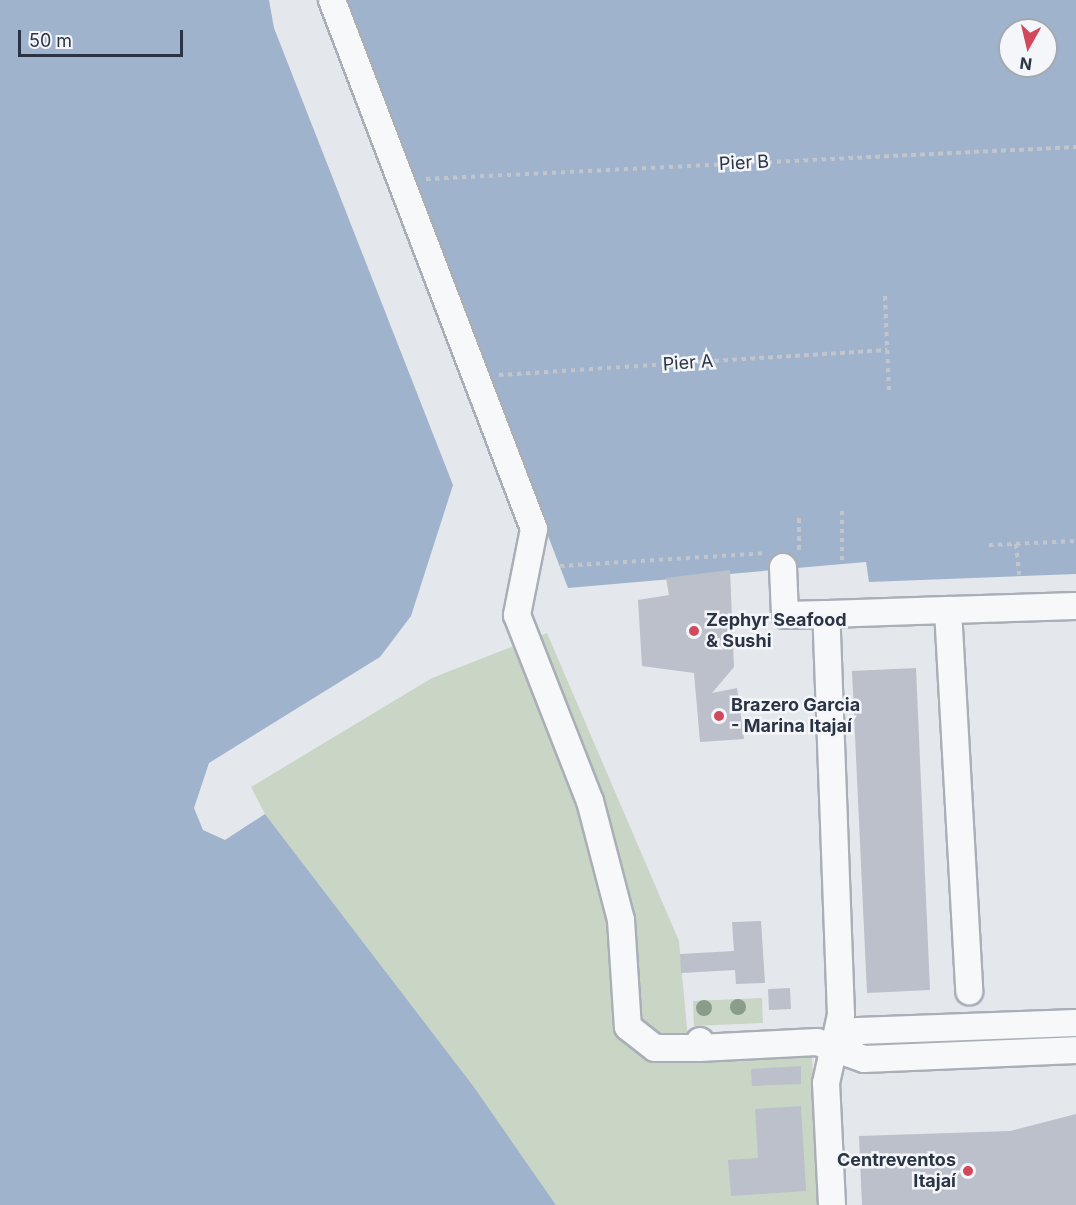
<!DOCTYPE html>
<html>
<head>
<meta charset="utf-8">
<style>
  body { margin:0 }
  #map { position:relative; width:1076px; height:1205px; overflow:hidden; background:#e4e7ec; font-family:Inter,sans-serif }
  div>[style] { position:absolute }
  .green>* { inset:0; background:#c9d6c5 }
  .water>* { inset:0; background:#9fb4cc }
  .building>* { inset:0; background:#bbc0ca }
  .path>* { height:4px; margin-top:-2px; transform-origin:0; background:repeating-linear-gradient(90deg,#c2c5cb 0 4.5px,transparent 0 9px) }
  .roads { filter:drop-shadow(2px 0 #a9aeb7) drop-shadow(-2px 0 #a9aeb7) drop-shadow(0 2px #a9aeb7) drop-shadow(0 -2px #a9aeb7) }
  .minor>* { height:26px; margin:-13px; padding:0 13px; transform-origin:13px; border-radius:13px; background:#f7f8fa }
  .trees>* { width:16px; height:16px; margin:-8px; border-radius:50%; background:#899d89 }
  .dots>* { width:16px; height:16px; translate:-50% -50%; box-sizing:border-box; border:3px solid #f4f6f9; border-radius:50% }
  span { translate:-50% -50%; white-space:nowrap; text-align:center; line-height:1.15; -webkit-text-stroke:5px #f4f6f9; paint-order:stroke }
  .street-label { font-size:18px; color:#2b3445 }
  .poi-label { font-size:18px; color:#2b3445; font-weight:700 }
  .left { translate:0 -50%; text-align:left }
  .right { translate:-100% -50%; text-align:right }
  .north { position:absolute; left:998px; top:18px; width:60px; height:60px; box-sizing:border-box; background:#f4f6f9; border:2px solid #a4a8b1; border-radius:50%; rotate:188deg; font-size:16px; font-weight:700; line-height:24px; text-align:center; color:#2b3445 }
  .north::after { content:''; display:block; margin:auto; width:21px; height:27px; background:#d1495b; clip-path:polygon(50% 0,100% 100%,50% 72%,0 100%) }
  .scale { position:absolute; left:18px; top:30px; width:165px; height:27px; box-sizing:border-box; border:3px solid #2b3445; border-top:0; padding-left:8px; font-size:18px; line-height:21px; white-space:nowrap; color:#2b3445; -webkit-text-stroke:4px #f4f6f9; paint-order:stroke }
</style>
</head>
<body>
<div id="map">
  <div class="green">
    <i style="clip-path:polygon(547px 633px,679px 941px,690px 1061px,812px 1057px,820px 1205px,556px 1205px,474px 1087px,265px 814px,251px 787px,432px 678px)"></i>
    <i style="clip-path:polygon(762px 998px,763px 1023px,694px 1026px,693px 1001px)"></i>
  </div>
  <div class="water">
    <i style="clip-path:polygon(0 0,269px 0,274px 28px,453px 485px,411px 616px,380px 657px,209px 763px,194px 808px,203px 830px,225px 840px,265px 814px,474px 1087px,556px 1205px,0 1205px)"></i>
    <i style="clip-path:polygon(evenodd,343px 0,1076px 0,1076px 574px,869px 582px,866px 562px,568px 588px,343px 0,1010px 30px,1046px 30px,1046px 66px,1010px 66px,1010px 30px)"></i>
  </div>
  <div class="building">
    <i style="clip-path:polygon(730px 570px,734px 667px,712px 693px,737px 688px,744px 739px,700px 742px,694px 673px,642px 666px,638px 600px,669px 595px,666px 578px)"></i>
    <i style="clip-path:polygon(916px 668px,930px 990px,867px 993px,852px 671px)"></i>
    <i style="clip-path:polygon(761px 921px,765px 983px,736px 984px,735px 970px,681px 973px,680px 954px,734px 951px,732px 922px)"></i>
    <i style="clip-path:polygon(790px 988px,791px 1009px,769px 1010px,768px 989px)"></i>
    <i style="clip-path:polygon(801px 1066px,801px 1084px,752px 1086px,751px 1069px)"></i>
    <i style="clip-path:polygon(801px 1106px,806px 1191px,731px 1196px,728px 1160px,758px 1158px,755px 1109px)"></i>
    <i style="clip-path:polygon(1076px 1114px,1076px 1205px,862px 1205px,859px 1136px,1010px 1131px)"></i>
  </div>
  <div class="path">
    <i style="left:426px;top:179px;width:651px;rotate:-2.82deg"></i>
    <i style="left:885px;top:296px;width:96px;rotate:87.6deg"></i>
    <i style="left:499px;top:375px;width:389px;rotate:-3.7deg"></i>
    <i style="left:842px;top:511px;width:52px;rotate:90deg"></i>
    <i style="left:1016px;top:544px;width:31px;rotate:84deg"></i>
    <i style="left:989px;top:545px;width:87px;rotate:-2.6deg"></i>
    <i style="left:799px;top:550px;width:36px;rotate:-90deg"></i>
    <i style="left:560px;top:566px;width:205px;rotate:-3.6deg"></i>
  </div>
  <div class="roads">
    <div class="minor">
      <i style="left:332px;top:0;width:566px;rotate:69.1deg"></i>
      <i style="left:534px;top:529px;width:88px;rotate:101.2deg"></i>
      <i style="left:517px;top:615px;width:200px;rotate:68.6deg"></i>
      <i style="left:590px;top:801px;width:123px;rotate:75.4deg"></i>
      <i style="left:621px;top:920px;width:107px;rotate:86.3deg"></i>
      <i style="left:628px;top:1027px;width:34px;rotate:38deg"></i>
      <i style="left:655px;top:1048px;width:44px"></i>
      <i style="left:783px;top:567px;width:48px;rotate:87.6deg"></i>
      <i style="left:785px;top:615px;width:41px;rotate:-1.4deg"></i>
      <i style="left:948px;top:610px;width:128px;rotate:-1.8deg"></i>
      <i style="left:700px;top:1041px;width:7px;rotate:98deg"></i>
      <i style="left:699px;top:1048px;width:118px;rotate:-2.9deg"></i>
      <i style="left:817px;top:1042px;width:50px;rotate:19.9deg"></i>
      <i style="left:864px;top:1059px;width:212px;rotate:-2.4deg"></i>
      <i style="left:836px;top:1051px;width:30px;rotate:-42deg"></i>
      <i style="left:858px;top:1031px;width:218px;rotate:-2.1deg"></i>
      <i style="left:832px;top:1205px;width:122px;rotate:-92.8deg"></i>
      <i style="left:826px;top:1083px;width:70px;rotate:-77.6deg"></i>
      <i style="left:841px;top:1015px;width:401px;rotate:-92.1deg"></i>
      <i style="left:826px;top:614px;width:122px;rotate:-1.9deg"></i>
      <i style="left:948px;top:610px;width:382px;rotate:86.8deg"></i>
    </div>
  </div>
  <div class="trees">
    <i style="left:738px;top:1007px"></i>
    <i style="left:704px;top:1008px"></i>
  </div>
  <div class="dots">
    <i style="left:694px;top:631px;background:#d1495b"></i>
    <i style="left:719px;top:716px;background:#d1495b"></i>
    <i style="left:968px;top:1171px;background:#d1495b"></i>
  </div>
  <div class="street-label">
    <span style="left:744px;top:163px;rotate:-3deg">Pier B</span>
    <span style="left:688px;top:363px;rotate:-4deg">Pier A</span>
  </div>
  <div class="poi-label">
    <span class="left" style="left:706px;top:631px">Zephyr Seafood<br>&amp; Sushi</span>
    <span class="left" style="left:731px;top:716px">Brazero Garcia<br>- Marina Itajaí</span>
    <span class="right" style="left:956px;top:1171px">Centreventos<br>Itajaí</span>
  </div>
  <div class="north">N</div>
  <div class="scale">50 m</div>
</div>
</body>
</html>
